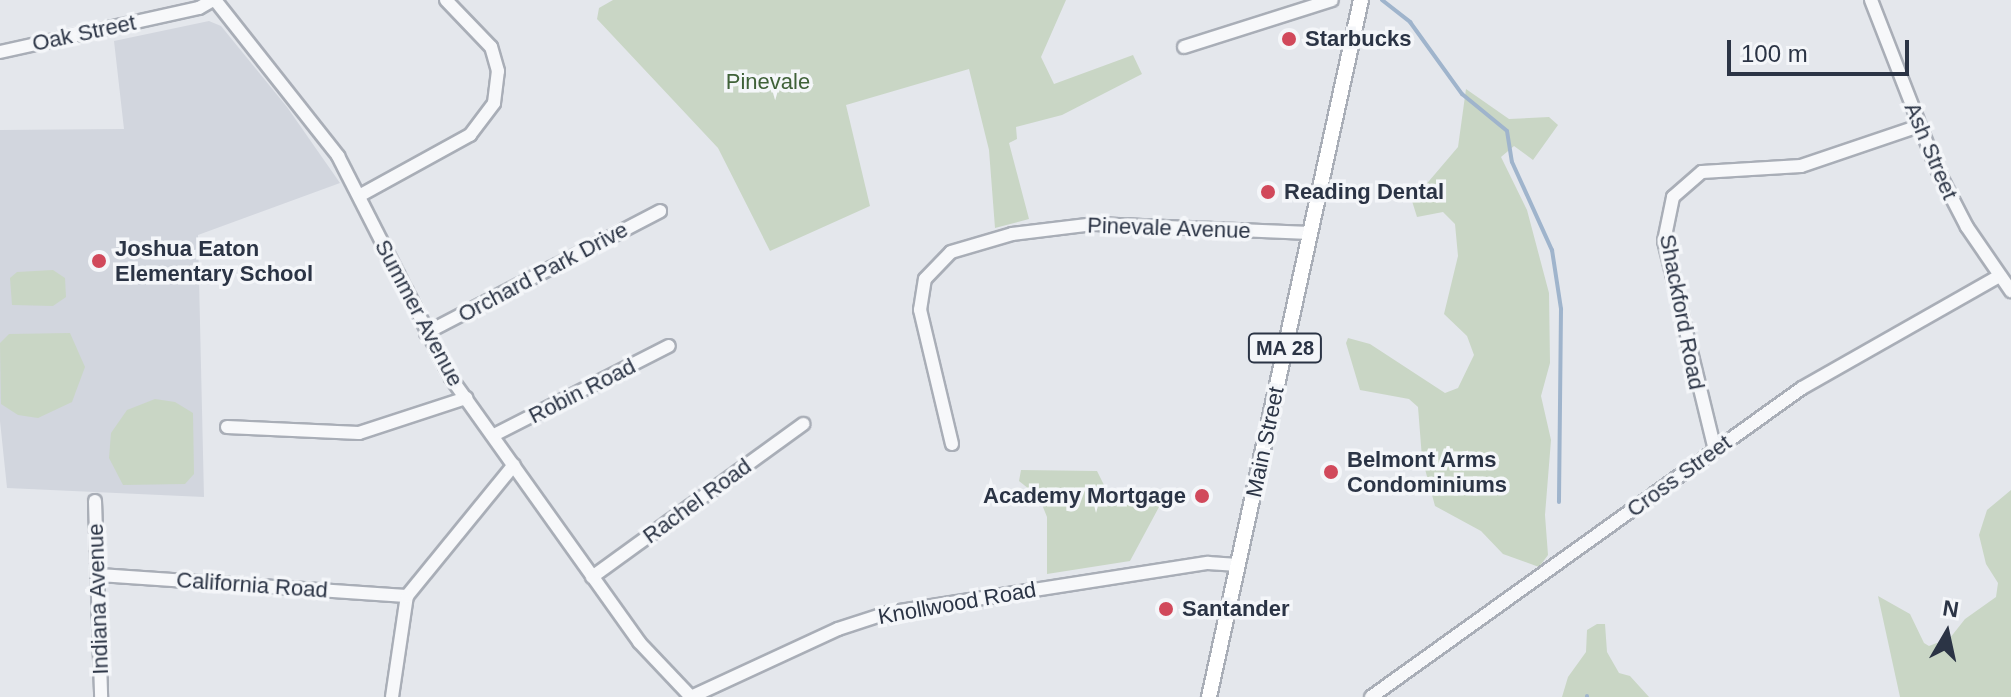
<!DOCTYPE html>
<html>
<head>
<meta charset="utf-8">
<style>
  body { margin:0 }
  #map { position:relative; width:2011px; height:697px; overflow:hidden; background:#e4e7ec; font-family:Arial,sans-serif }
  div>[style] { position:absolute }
  .built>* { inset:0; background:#d2d6de }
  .green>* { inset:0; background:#c9d6c5 }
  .stream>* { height:4px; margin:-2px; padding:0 2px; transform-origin:2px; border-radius:2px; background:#9fb4cc }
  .roads { filter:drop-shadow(2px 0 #a9aeb7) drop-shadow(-2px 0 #a9aeb7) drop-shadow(0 2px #a9aeb7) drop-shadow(0 -2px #a9aeb7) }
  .minor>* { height:12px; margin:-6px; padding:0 6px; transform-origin:6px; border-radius:6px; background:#f7f8fa }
  .major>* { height:14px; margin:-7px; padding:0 7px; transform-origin:7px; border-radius:7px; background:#fff }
  .dots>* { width:22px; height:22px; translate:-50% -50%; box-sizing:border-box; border:4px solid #f4f6f9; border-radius:50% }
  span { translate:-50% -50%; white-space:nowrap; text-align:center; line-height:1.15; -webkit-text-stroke:7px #f4f6f9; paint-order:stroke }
  .shield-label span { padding:2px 6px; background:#f4f6f9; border:2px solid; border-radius:6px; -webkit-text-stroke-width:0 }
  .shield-label { font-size:20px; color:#2b3445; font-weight:700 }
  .street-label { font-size:22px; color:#2b3445 }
  .poi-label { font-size:22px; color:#2b3445; font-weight:700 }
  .left { translate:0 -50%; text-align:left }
  .right { translate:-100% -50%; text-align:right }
  .park-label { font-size:22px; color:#3f6138 }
  .north { position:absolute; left:1907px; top:593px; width:80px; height:80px; -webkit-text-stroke:6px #f4f6f9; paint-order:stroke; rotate:9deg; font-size:22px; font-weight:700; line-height:32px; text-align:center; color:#2b3445 }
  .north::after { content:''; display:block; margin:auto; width:28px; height:36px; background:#2b3445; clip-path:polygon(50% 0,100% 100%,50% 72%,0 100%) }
  .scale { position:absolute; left:1727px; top:40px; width:182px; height:36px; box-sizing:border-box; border:4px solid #2b3445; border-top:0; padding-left:10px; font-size:24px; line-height:28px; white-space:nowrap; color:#2b3445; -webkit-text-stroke:6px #f4f6f9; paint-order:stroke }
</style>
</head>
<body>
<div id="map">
  <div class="built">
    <i style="clip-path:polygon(209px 21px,221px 26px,287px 107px,340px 183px,198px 235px,204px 497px,7px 488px,0 421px,0 130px,124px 129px,114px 41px)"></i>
  </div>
  <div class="green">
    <i style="clip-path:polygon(613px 0,1066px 0,1041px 57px,1054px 84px,1133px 55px,1142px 74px,1062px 115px,1016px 127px,1017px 139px,1009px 143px,1029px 219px,995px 228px,989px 150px,969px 69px,846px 105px,870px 206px,770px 251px,718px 148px,597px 19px,599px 8px)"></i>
    <i style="clip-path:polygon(1466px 89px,1509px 119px,1549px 117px,1558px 125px,1533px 160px,1514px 146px,1501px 157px,1527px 210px,1549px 293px,1550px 363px,1541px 396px,1551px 440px,1545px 515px,1548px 555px,1539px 567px,1503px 554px,1481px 531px,1435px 506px,1422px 458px,1418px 407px,1409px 399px,1360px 390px,1346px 343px,1348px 338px,1370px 344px,1445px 393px,1458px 388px,1474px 355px,1467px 336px,1444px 314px,1458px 256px,1455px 224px,1443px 212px,1417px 217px,1412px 201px,1458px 147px)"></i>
    <i style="clip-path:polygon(53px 270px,65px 278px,66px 297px,53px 306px,12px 305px,10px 278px,17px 272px)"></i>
    <i style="clip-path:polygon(70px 333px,85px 367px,72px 402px,38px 418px,18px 415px,1px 404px,0 343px,9px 334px)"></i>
    <i style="clip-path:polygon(155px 399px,175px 402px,193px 413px,194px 474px,185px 484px,123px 485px,109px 458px,111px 433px,127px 410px)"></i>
    <i style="clip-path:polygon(1021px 470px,1097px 471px,1111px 499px,1150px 494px,1160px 497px,1159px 507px,1130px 561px,1047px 574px,1047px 517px,1039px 497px,1019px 481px)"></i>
    <i style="clip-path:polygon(2011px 490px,2011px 697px,1900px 697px,1878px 596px,1910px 614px,1924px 643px,1929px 646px,1950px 638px,1965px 619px,1996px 597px,1998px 583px,1986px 564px,1979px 535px,1987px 510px)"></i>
    <i style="clip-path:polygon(1597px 624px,1605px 624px,1607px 652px,1619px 673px,1630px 676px,1649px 697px,1562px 697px,1568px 677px,1586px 652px,1587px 630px)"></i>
  </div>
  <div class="stream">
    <i style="left:1382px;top:0;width:36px;rotate:38deg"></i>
    <i style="left:1410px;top:22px;width:89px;rotate:54.2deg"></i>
    <i style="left:1462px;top:94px;width:58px;rotate:39.4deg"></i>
    <i style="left:1507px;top:131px;width:31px;rotate:81deg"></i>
    <i style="left:1512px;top:162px;width:97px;rotate:65.6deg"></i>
    <i style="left:1552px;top:250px;width:60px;rotate:81.3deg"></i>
    <i style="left:1561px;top:309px;width:193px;rotate:90.6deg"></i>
    <i style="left:1587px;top:697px;width:1px;rotate:-90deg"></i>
  </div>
  <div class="roads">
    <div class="minor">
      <i style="left:215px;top:0;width:199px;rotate:51.7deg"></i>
      <i style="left:338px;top:156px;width:249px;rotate:63deg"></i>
      <i style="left:451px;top:378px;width:324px;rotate:54.5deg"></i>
      <i style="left:639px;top:642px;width:76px;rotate:46.6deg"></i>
      <i style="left:1871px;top:0;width:181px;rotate:68.7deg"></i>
      <i style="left:1937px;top:169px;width:65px;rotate:62.7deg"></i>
      <i style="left:1967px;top:227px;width:78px;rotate:55.5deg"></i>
      <i style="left:1184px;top:47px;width:155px;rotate:-17.6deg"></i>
      <i style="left:0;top:52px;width:204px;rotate:-12.5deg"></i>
      <i style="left:199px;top:8px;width:16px;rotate:-30deg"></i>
      <i style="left:359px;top:196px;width:127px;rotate:-28.8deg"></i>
      <i style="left:470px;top:135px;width:40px;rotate:-53deg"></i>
      <i style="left:494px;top:103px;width:32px;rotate:-83deg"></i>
      <i style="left:498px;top:71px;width:25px;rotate:-106deg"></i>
      <i style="left:491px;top:47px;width:65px;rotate:-133.8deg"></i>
      <i style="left:426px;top:333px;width:264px;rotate:-27.5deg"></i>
      <i style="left:227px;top:427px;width:132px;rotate:2.6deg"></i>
      <i style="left:359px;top:433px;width:113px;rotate:-18.1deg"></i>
      <i style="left:494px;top:435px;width:196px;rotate:-27deg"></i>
      <i style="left:952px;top:444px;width:138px;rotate:-103.4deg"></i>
      <i style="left:920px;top:310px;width:31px;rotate:-81deg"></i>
      <i style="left:925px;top:279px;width:37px;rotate:-46deg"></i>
      <i style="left:951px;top:252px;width:64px;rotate:-16.4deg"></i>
      <i style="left:1012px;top:234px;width:84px;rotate:-6.9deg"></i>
      <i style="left:1095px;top:224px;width:215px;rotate:2.4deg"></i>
      <i style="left:1715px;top:450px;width:215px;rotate:-103.7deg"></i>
      <i style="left:1664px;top:241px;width:45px;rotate:-78.4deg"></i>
      <i style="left:1673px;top:197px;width:38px;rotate:-41deg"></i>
      <i style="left:1702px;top:172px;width:99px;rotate:-3.5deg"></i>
      <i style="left:1801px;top:166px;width:125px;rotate:-18.7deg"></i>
      <i style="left:95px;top:501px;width:196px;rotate:88.2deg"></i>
      <i style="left:98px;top:575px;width:310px;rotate:3.9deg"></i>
      <i style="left:592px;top:577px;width:261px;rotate:-35.9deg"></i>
      <i style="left:392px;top:697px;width:102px;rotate:-81.6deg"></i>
      <i style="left:407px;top:596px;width:169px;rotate:-50.8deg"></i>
      <i style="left:691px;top:697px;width:162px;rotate:-24.8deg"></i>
      <i style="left:838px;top:629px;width:52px;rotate:-18.1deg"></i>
      <i style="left:887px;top:613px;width:325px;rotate:-8.9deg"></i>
      <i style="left:1208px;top:563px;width:30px;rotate:4deg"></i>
      <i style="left:1371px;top:697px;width:530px;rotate:-35.64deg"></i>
      <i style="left:1802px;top:388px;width:227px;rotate:-29.6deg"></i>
    </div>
    <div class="major">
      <i style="left:1209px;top:697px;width:713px;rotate:-77.7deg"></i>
    </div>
  </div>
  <div class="dots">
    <i style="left:1289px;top:39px;background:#d1495b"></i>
    <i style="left:1268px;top:192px;background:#d1495b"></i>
    <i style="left:99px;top:261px;background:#d1495b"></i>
    <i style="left:1331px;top:472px;background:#d1495b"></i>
    <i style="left:1202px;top:496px;background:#d1495b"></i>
    <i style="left:1166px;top:609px;background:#d1495b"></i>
  </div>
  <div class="shield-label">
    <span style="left:1285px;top:348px">MA 28</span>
  </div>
  <div class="street-label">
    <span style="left:84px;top:33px;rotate:-12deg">Oak Street</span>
    <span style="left:1931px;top:151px;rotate:67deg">Ash Street</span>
    <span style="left:1169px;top:228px;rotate:2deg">Pinevale Avenue</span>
    <span style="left:543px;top:272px;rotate:-28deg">Orchard Park Drive</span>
    <span style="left:1682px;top:312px;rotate:79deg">Shackford Road</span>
    <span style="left:419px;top:313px;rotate:62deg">Summer Avenue</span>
    <span style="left:582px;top:391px;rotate:-27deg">Robin Road</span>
    <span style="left:1265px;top:442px;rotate:-78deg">Main Street</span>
    <span style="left:1679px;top:476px;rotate:-36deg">Cross Street</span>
    <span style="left:697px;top:501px;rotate:-36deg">Rachel Road</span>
    <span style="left:252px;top:585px;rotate:4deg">California Road</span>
    <span style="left:98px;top:599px;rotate:-92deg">Indiana Avenue</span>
    <span style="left:957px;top:603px;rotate:-10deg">Knollwood Road</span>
  </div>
  <div class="poi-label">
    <span class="left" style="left:1305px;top:39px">Starbucks</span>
    <span class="left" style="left:1284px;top:192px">Reading Dental</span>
    <span class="left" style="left:115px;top:261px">Joshua Eaton<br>Elementary School</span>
    <span class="left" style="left:1347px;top:472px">Belmont Arms<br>Condominiums</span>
    <span class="right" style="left:1186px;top:496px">Academy Mortgage</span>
    <span class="left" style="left:1182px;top:609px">Santander</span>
  </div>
  <div class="park-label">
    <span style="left:768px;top:82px">Pinevale</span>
  </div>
  <div class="north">N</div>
  <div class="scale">100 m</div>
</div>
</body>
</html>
